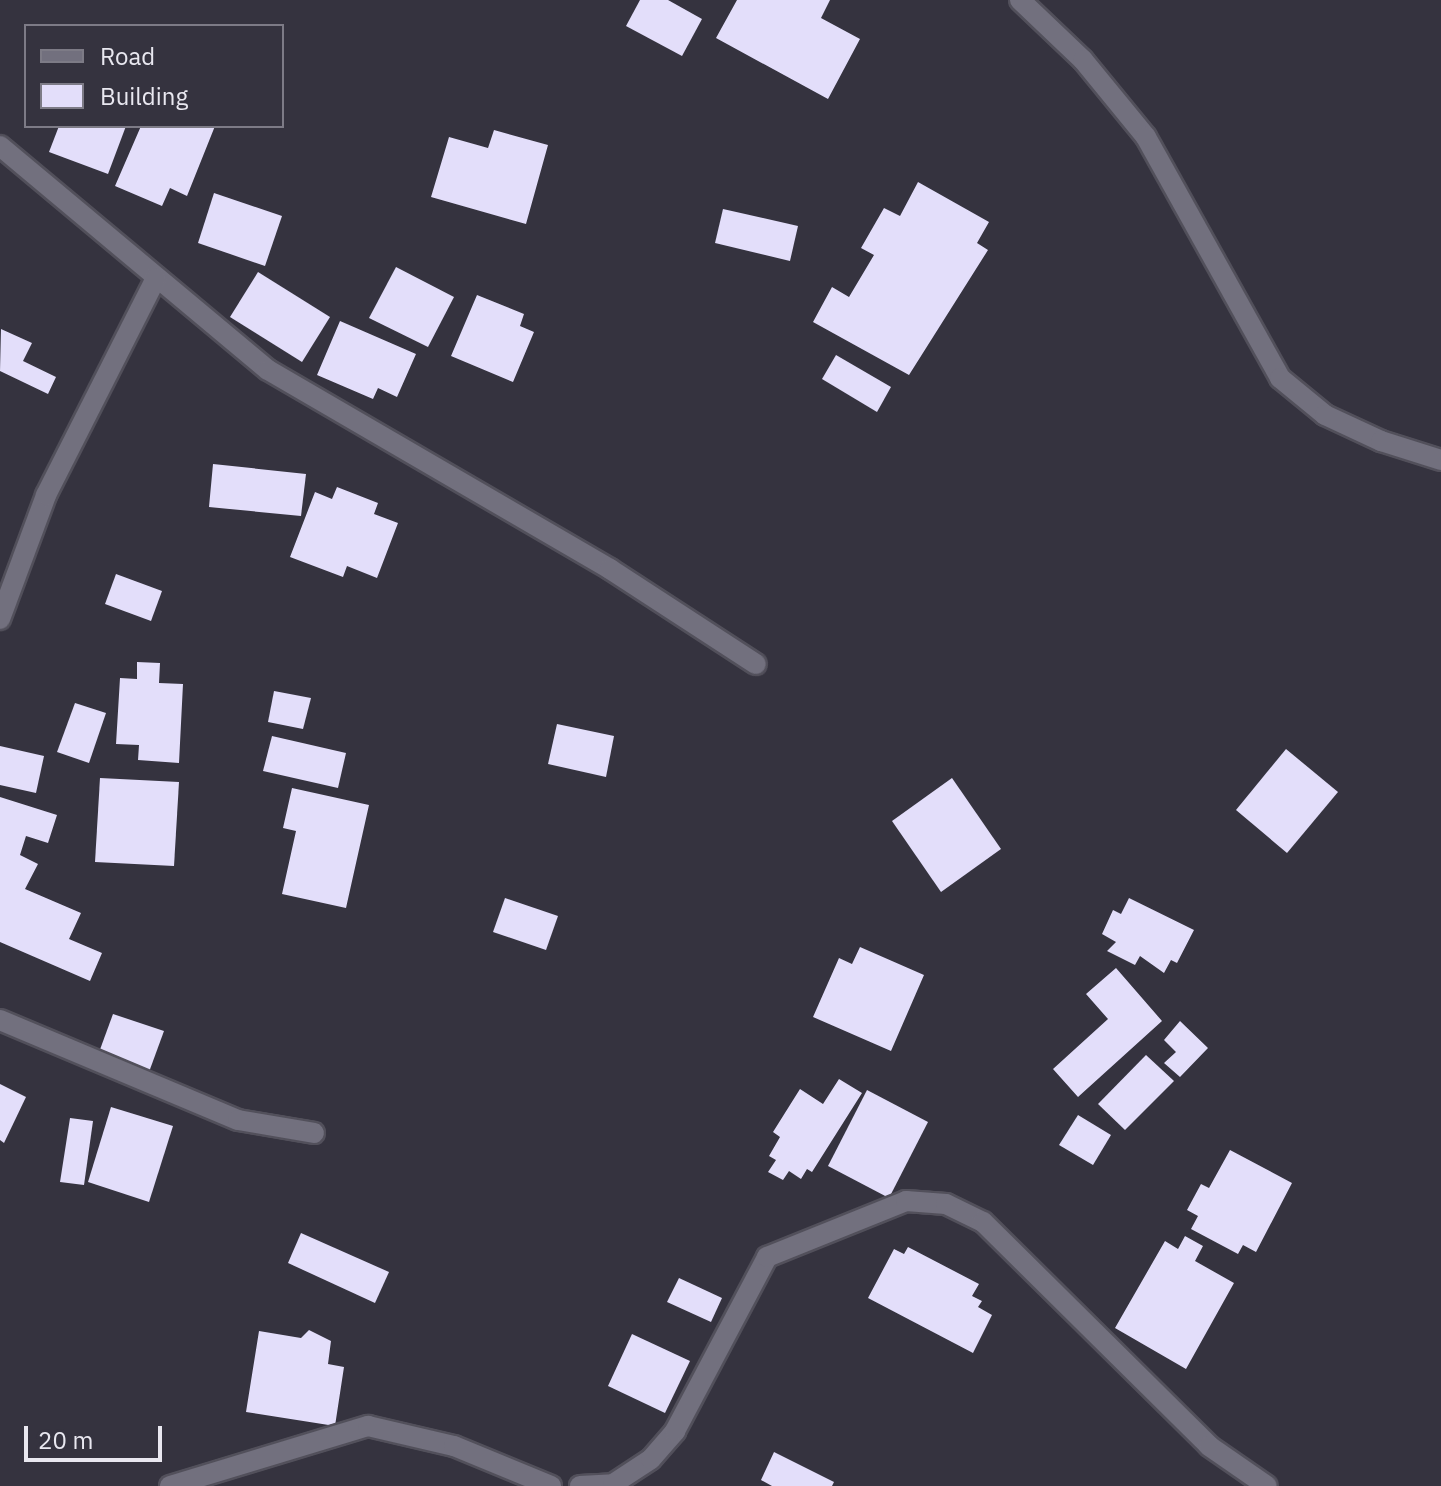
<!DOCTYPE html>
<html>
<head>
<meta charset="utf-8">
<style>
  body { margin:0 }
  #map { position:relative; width:1441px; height:1486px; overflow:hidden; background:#35333f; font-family:"IBM Plex Sans",sans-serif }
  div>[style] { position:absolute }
  .building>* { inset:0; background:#e3defa }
  .roads { filter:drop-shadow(2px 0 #52505b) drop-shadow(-2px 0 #52505b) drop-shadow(0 2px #52505b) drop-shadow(0 -2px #52505b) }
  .minor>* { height:20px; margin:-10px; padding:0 10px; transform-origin:10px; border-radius:10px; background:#72707e }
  span { translate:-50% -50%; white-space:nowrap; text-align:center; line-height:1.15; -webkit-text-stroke:8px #35333f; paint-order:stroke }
  .legend { position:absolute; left:24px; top:24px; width:260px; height:104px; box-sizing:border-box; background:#35333f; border:2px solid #7d7b86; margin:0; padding:10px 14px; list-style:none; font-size:24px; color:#e9e8f0 }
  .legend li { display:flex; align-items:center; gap:16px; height:40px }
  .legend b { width:40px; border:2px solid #7d7b86 }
  .scale { position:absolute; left:24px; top:1426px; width:138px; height:36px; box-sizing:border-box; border:4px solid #e9e8f0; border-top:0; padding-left:10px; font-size:24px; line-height:28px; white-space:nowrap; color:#e9e8f0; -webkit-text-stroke:6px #35333f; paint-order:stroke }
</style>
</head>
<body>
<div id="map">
  <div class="building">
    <i style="clip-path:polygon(640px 0,668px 0,702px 19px,682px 56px,626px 26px)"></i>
    <i style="clip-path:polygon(737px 0,830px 0,821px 18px,860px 39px,828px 99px,716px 38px)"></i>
    <i style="clip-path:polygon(59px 126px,126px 126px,108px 174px,49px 152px)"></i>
    <i style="clip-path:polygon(141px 126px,215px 126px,187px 196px,170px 188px,162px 206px,115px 186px)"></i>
    <i style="clip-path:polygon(494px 130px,548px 145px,526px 224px,431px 197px,449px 137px,488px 148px)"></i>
    <i style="clip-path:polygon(918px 182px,989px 222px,977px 243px,988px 250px,909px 375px,813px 322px,832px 287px,849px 297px,874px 255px,861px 248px,884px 208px,900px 216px)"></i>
    <i style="clip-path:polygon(214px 193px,282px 216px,265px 266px,198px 243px)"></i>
    <i style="clip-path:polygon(723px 209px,798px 226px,790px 261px,715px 243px)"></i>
    <i style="clip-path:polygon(396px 267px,454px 297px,428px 347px,369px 318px)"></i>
    <i style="clip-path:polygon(258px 272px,330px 317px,302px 362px,230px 317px)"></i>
    <i style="clip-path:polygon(477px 295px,524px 314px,520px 326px,534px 332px,513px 382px,451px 356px)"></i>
    <i style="clip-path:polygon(340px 321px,416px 354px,397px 397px,378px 388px,373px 399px,317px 375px)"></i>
    <i style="clip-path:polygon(1px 329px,32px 343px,23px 361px,56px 377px,48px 394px,0 371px)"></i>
    <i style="clip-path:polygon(836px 355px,891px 387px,877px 412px,822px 379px)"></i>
    <i style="clip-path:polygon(213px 464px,306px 474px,301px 516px,209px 507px)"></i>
    <i style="clip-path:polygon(337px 487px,378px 503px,374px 514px,398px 523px,377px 578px,347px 566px,343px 577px,290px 557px,315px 492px,332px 499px)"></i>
    <i style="clip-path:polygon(116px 574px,162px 591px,151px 621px,105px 604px)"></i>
    <i style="clip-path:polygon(137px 662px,160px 663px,159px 683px,183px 684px,179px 763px,138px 760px,139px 745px,116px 744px,120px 678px,137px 679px)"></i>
    <i style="clip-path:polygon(274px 691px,311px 698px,303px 729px,268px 722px)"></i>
    <i style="clip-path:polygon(75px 703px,106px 713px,89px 763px,57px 752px)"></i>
    <i style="clip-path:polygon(557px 724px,614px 736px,606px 777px,548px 764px)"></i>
    <i style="clip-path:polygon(272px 736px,346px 753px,338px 788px,263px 771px)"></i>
    <i style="clip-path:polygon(0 746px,44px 756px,36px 793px,0 785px)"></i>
    <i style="clip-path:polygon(1286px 749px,1338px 792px,1287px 853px,1236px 810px)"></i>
    <i style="clip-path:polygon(100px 778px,179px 782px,174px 866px,95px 862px)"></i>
    <i style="clip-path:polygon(952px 778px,1001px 849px,941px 892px,892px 821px)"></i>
    <i style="clip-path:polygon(292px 788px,369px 805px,346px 908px,282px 894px,296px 831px,283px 828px)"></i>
    <i style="clip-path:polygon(0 797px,57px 815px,48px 843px,26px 836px,20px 855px,38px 864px,25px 889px,81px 913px,69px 939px,102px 953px,90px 981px,0 942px)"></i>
    <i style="clip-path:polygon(505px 898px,558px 916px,546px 950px,493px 932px)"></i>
    <i style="clip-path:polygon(1129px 898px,1194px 930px,1177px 963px,1171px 960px,1164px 973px,1140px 956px,1135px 965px,1107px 951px,1116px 942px,1102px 934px,1113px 910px,1121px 914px)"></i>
    <i style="clip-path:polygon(860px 947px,924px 975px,891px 1051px,813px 1017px,839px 958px,852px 964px)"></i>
    <i style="clip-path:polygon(1116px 968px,1162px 1021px,1078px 1097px,1053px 1069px,1108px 1019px,1086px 994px)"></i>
    <i style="clip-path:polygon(113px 1014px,164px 1031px,149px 1072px,98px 1055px)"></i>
    <i style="clip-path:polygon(1180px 1021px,1208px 1048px,1180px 1077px,1164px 1063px,1176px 1052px,1164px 1040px)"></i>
    <i style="clip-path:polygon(1146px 1055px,1174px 1081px,1125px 1130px,1098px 1104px)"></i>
    <i style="clip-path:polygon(839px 1079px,862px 1093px,812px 1172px,807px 1169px,801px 1179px,789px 1171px,783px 1180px,768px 1172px,776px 1160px,769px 1156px,780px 1137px,773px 1132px,800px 1089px,823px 1104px)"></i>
    <i style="clip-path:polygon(0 1084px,26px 1097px,4px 1143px,0 1140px)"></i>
    <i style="clip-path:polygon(867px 1090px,928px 1122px,889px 1198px,828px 1166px)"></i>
    <i style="clip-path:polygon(111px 1107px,173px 1126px,149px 1202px,88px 1182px)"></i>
    <i style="clip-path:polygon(1078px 1115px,1111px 1135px,1093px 1165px,1059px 1145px)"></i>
    <i style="clip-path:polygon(70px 1118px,93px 1121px,84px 1185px,60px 1182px)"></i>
    <i style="clip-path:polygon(1230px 1150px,1292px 1183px,1256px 1252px,1243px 1245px,1238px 1254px,1191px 1229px,1198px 1216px,1187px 1210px,1201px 1184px,1209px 1188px)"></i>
    <i style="clip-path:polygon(301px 1233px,389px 1272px,375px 1303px,288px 1263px)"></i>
    <i style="clip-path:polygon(1185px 1236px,1203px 1246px,1195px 1261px,1234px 1283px,1186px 1369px,1115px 1328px,1165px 1241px,1178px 1249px)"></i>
    <i style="clip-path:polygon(908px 1247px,979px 1284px,972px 1296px,982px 1301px,978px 1307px,992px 1315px,973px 1353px,868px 1298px,894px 1249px,904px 1254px)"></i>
    <i style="clip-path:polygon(679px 1278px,722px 1298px,711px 1322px,667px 1302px)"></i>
    <i style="clip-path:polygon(309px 1330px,331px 1341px,328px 1364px,344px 1367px,335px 1426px,246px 1412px,259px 1331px,301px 1338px)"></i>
    <i style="clip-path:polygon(632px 1334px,690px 1361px,665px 1413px,608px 1386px)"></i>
    <i style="clip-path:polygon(774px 1452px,834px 1482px,832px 1486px,772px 1486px,761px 1480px)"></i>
  </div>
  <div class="roads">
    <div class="minor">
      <i style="left:1020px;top:0;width:87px;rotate:43.6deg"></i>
      <i style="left:1083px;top:60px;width:99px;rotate:50.7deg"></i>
      <i style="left:1146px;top:137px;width:276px;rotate:60.9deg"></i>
      <i style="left:1280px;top:378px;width:58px;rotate:39.4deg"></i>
      <i style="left:1325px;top:415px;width:62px;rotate:24.9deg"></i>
      <i style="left:1381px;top:441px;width:63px;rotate:17.6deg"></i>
      <i style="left:0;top:146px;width:349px;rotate:39.9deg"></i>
      <i style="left:268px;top:370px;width:396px;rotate:30.2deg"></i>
      <i style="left:610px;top:569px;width:174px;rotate:33.1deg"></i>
      <i style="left:0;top:619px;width:132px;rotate:-69.6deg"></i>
      <i style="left:46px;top:495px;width:243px;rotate:-63.1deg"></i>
      <i style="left:0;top:1020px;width:258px;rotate:22.8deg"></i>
      <i style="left:238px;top:1120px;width:77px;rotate:9.7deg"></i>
      <i style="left:170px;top:1486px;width:207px;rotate:-16.9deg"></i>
      <i style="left:368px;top:1426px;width:88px;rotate:13.1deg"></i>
      <i style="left:454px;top:1446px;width:105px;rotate:22.4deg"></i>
      <i style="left:580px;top:1486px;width:33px;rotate:-3deg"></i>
      <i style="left:613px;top:1484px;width:45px;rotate:-33.3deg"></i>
      <i style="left:651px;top:1459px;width:37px;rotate:-49deg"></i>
      <i style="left:675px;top:1431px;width:197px;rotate:-62.1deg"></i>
      <i style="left:767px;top:1257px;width:150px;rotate:-21.9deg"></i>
      <i style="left:906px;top:1201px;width:40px;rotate:4.3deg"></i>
      <i style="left:946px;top:1204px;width:41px;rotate:25.9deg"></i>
      <i style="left:983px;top:1222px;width:318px;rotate:44.7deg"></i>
      <i style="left:1209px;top:1446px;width:70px;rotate:34.6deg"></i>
    </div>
  </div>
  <ul class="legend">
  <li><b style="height:10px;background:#72707e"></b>Road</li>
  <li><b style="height:22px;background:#e3defa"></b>Building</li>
  </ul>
  <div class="scale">20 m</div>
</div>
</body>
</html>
